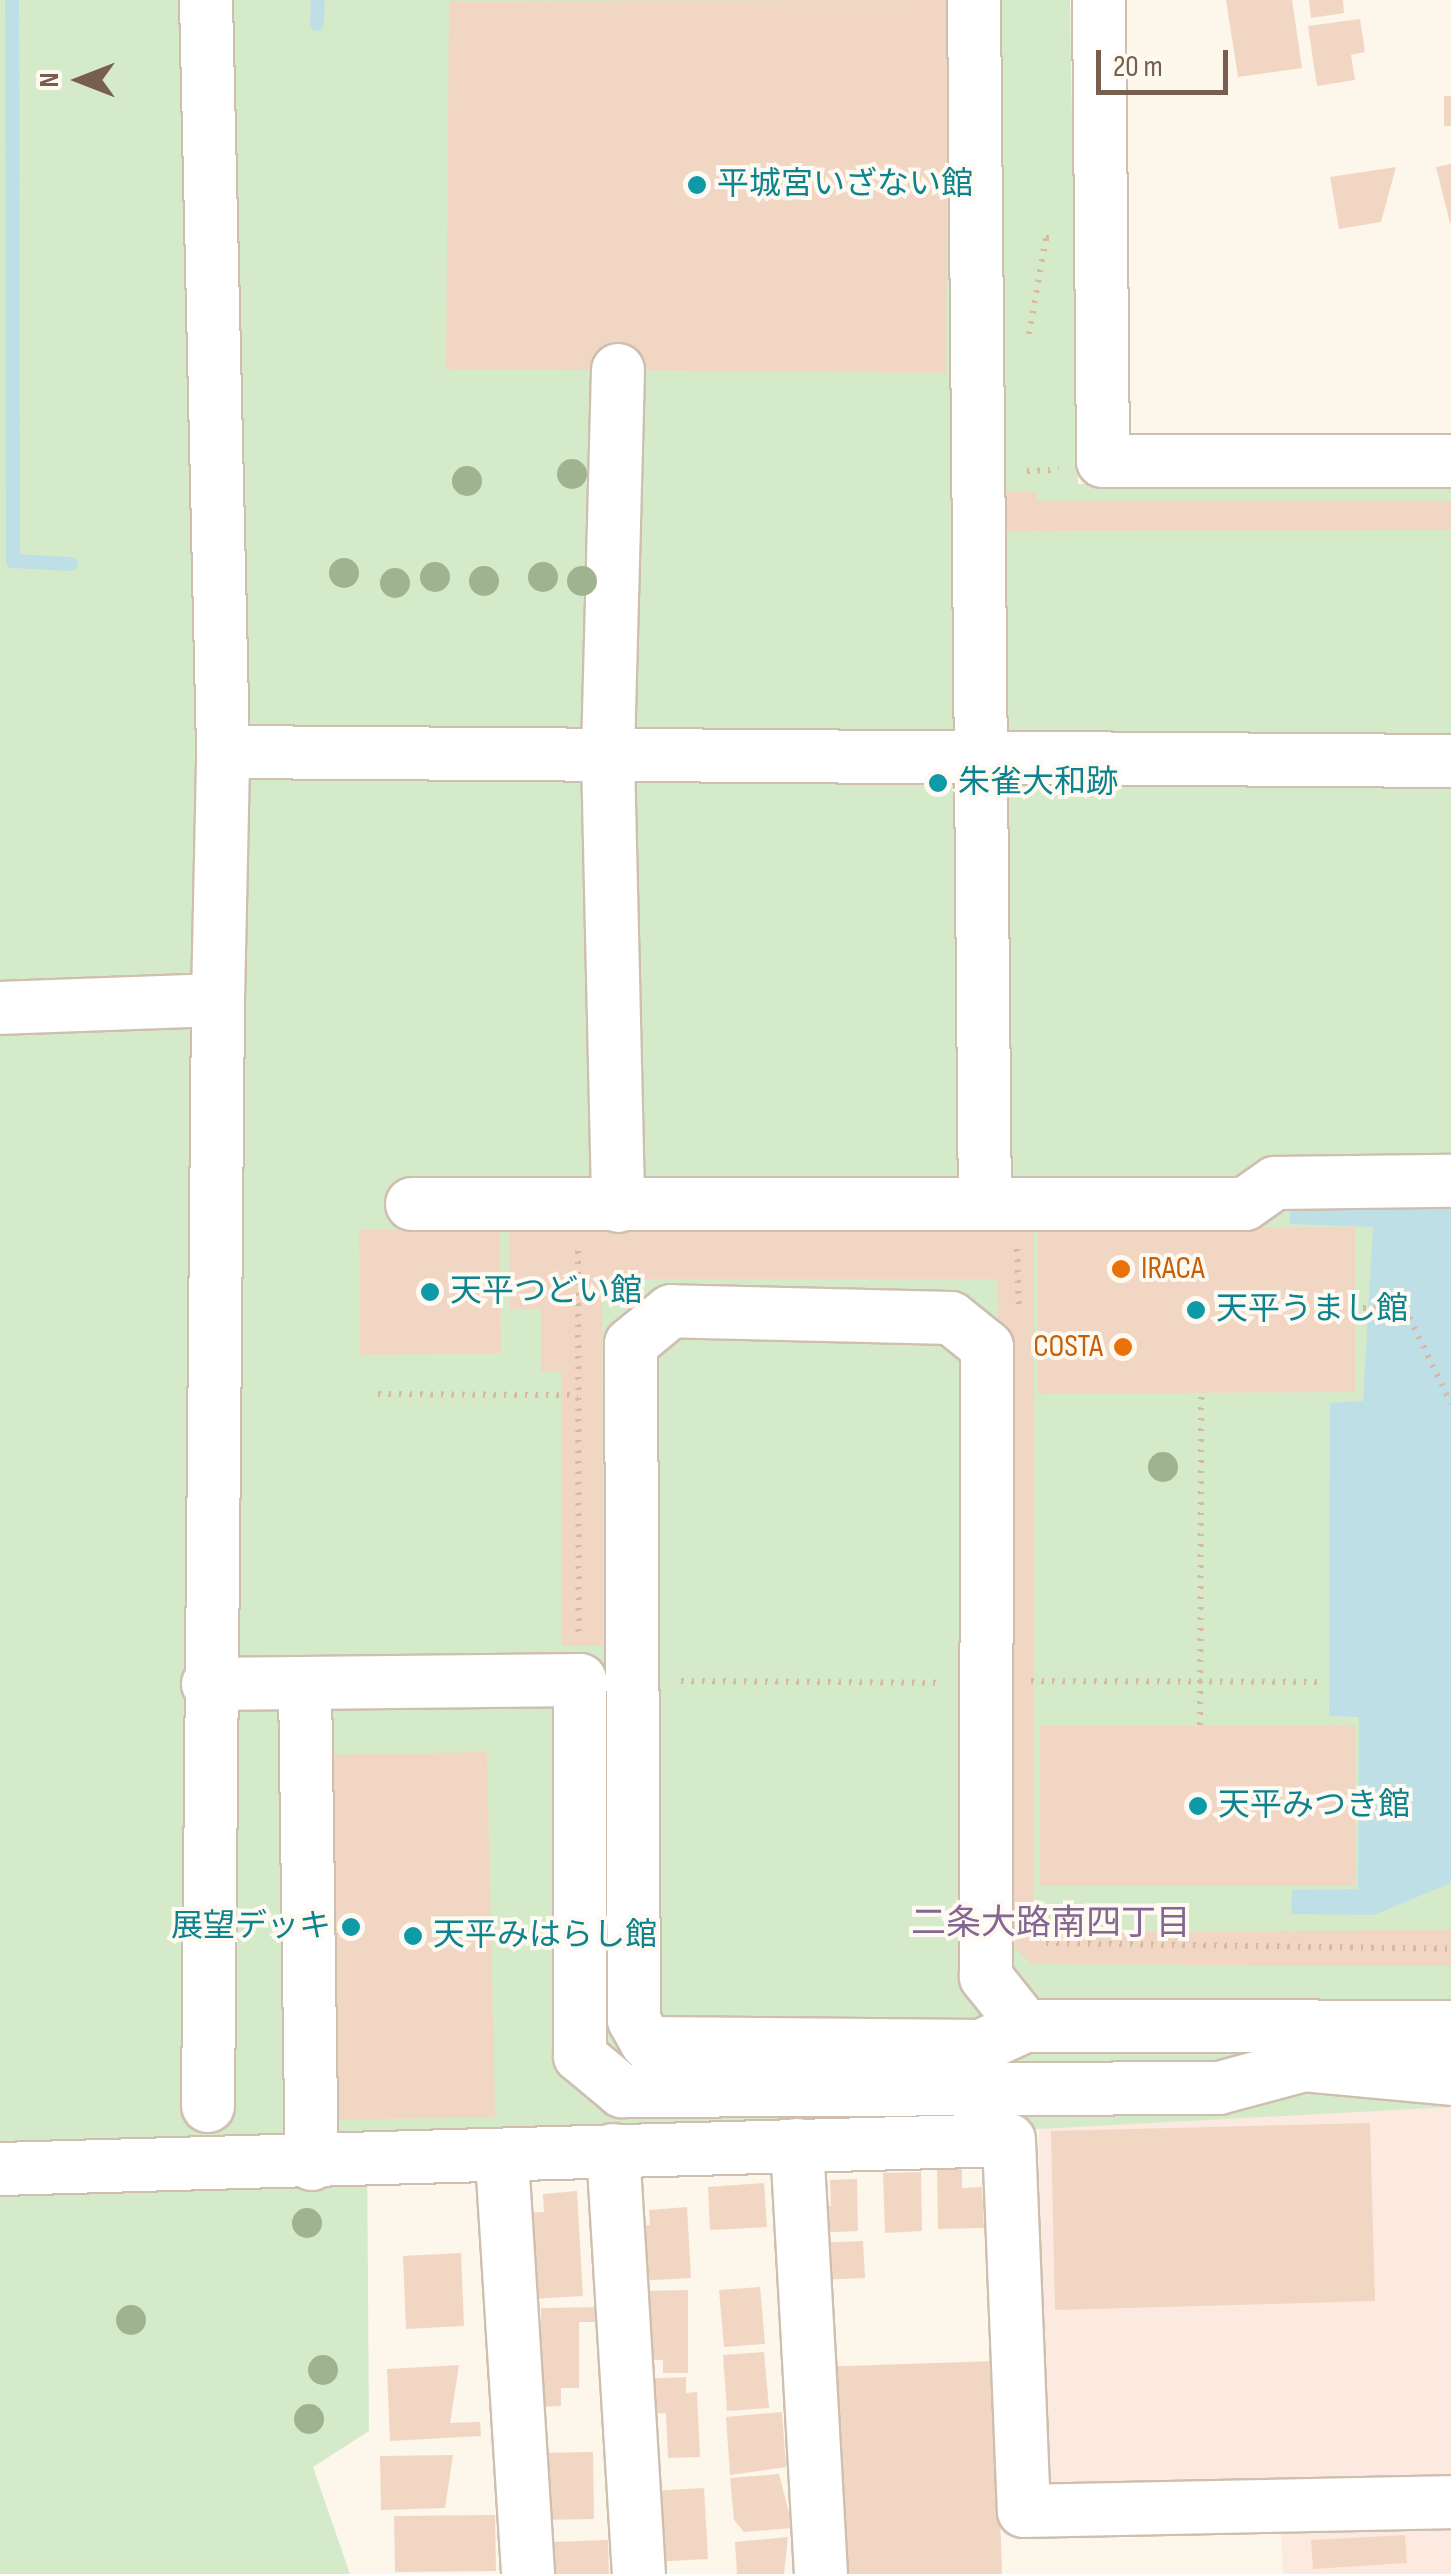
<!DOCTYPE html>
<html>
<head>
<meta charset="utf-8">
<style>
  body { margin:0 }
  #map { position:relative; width:1451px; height:2574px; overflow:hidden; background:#fcf6eb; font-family:"Sofia Sans Condensed","Noto Sans JP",sans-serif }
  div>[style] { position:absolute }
  .commercial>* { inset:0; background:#fce9df }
  .green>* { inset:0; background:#d5eac9 }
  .water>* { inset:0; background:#bfdfe6 }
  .stream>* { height:14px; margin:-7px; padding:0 7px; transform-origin:7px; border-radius:7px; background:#bfdfe6 }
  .building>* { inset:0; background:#f1d7c3 }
  .path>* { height:6px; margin-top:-3px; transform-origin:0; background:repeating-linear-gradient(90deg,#d6baa6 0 2.5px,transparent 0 10.5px) }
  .roads { filter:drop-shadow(2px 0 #cebfb0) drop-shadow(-2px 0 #cebfb0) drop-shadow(0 2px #cebfb0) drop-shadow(0 -2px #cebfb0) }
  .minor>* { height:52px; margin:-26px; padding:0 26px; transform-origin:26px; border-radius:26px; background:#fff }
  .trees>* { width:30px; height:30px; margin:-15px; border-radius:50%; background:#a0b390 }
  .dots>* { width:28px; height:28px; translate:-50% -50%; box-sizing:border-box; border:5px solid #fefaf2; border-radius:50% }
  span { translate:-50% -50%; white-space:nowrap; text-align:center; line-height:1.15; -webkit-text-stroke:8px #fefaf2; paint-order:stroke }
  .culture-label { font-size:32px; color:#0d838f }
  .left { translate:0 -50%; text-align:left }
  .right { translate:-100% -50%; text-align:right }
  .food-label { font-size:32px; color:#c56008 }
  .neighbourhood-label { font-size:35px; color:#856692 }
  .north { position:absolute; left:30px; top:30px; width:100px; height:100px; -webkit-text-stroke:8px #fefaf2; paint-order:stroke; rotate:270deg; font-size:28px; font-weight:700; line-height:40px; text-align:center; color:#775e4e }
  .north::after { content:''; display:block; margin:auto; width:35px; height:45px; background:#775e4e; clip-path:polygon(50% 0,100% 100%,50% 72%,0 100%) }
  .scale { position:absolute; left:1096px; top:50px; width:132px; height:45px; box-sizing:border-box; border:5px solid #775e4e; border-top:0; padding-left:12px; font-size:30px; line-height:35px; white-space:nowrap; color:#775e4e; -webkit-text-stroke:8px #fefaf2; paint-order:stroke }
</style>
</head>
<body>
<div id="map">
  <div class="commercial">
    <i style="clip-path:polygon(1451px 2107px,1451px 2490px,1065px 2503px,1041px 2483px,1039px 2123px)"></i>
    <i style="clip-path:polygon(1451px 2522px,1451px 2574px,1283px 2574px,1281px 2526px)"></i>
  </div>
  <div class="green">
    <i style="clip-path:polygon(0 0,1070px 0,1078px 484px,1451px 480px,1451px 2107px,1001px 2131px,367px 2145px,369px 2431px,313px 2467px,350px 2574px,0 2574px)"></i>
  </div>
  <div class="water">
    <i style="clip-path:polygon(1289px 1190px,1451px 1195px,1451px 1883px,1374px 1915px,1291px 1914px,1292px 1890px,1358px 1889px,1359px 1717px,1329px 1716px,1330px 1403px,1363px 1401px,1373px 1227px,1290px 1224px)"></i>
  </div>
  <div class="stream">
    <i style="left:12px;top:0;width:561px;rotate:89.9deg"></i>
    <i style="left:13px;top:561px;width:58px;rotate:3deg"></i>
    <i style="left:317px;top:24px;width:24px;rotate:-88deg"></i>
  </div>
  <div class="building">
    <i style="clip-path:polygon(948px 0,946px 373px,446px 369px,449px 1px)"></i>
    <i style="clip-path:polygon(1226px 0,1292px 0,1302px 68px,1238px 77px)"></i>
    <i style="clip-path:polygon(1309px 0,1343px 0,1344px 13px,1311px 18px)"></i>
    <i style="clip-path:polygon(1360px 19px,1365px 52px,1351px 55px,1355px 80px,1317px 86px,1308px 26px)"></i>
    <i style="clip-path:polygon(1444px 96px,1451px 96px,1451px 126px,1444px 126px)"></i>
    <i style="clip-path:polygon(1451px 164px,1451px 223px,1450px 223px,1436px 167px)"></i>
    <i style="clip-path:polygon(1396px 167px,1381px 222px,1339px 229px,1330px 177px)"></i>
    <i style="clip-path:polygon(1003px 491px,1037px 491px,1037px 501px,1451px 501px,1451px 530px,1003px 531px)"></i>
    <i style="clip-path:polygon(1355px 1227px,1355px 1392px,1038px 1394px,1037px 1228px)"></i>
    <i style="clip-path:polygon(500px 1229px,501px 1353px,360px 1355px,359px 1230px)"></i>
    <i style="clip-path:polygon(509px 1230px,1034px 1230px,1033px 1918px,1050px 1932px,1451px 1930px,1451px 1966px,1032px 1964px,1000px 1933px,998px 1279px,602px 1279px,603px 1646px,562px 1646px,561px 1372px,541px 1372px,541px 1309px,510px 1309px)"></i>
    <i style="clip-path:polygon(1355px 1725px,1356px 1886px,1040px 1886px,1040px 1726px)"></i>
    <i style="clip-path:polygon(487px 1752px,495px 2117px,339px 2120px,330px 1755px)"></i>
    <i style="clip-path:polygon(1370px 2123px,1375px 2301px,1055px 2310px,1051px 2131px)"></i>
    <i style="clip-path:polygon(962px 2169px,962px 2188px,982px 2187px,984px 2228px,938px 2229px,937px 2170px)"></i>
    <i style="clip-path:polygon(921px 2172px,922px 2231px,885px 2233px,883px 2173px)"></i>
    <i style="clip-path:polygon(857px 2179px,858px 2231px,812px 2233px,811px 2207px,831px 2206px,830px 2180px)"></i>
    <i style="clip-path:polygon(764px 2183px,767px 2227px,710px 2230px,708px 2187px)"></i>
    <i style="clip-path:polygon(577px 2191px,583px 2296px,534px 2299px,528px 2213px,544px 2212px,543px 2194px)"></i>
    <i style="clip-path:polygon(687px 2207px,691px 2278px,635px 2281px,632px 2225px,650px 2225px,649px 2210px)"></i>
    <i style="clip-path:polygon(863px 2241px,865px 2278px,815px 2280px,813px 2243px)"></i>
    <i style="clip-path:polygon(461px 2253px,464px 2326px,406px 2329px,403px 2256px)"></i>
    <i style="clip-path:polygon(760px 2287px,765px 2344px,724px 2347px,719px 2290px)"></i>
    <i style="clip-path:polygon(688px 2290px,688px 2373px,663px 2373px,663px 2360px,644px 2360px,644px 2291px)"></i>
    <i style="clip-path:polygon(603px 2307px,603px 2322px,579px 2322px,579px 2388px,561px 2388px,561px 2406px,531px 2407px,531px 2332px,541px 2332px,541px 2308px)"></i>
    <i style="clip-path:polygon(764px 2352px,769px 2408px,727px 2411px,723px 2355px)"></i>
    <i style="clip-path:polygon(995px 2361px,1002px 2574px,839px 2574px,816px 2367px)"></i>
    <i style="clip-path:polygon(459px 2365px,450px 2423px,480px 2422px,481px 2436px,390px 2441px,387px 2369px)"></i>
    <i style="clip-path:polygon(686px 2377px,686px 2393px,697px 2392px,700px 2457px,668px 2458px,666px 2413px,642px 2414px,640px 2379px)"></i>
    <i style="clip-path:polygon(782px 2412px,786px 2467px,730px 2475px,726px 2417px)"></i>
    <i style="clip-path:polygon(593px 2452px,594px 2519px,539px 2520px,538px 2453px)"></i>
    <i style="clip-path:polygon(453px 2455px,445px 2508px,381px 2510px,380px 2456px)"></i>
    <i style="clip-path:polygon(779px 2474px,793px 2528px,744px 2532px,734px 2520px,730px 2478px)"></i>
    <i style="clip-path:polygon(704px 2488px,708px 2559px,651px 2562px,647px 2491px)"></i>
    <i style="clip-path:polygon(495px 2515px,496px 2571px,395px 2572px,394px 2516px)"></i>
    <i style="clip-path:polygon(1405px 2535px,1407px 2563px,1313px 2569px,1311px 2540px)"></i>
    <i style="clip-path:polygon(788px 2537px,784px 2574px,737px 2574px,735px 2542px)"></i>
    <i style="clip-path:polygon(608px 2540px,609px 2574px,552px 2574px,551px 2542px)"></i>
  </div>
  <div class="path">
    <i style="left:1029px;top:334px;width:97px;rotate:-80deg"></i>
    <i style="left:1046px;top:238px;width:10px"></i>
    <i style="left:1027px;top:471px;width:32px;rotate:-2deg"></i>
    <i style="left:1017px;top:1249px;width:62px;rotate:88.2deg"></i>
    <i style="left:578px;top:1251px;width:383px;rotate:89.9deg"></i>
    <i style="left:1363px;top:1308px;width:42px"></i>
    <i style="left:1405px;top:1308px;width:106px;rotate:64.4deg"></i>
    <i style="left:378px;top:1394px;width:200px;rotate:0.3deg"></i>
    <i style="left:681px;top:1681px;width:257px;rotate:0.4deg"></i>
    <i style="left:1031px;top:1681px;width:294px;rotate:0.2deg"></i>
    <i style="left:1200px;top:1725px;width:332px;rotate:-89.8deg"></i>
    <i style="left:1033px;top:1929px;width:19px;rotate:47deg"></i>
    <i style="left:1046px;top:1943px;width:405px;rotate:0.8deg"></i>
  </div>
  <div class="roads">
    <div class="minor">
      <i style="left:206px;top:0;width:752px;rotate:88.7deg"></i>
      <i style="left:974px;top:0;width:1202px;rotate:89.48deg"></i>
      <i style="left:1099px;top:0;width:461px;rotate:89.5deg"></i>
      <i style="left:1103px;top:461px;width:348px"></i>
      <i style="left:618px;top:370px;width:386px;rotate:91.5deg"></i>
      <i style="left:608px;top:756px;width:450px;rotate:88.7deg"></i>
      <i style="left:0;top:1008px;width:218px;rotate:-2.1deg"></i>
      <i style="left:218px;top:1000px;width:248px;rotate:-88.8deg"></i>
      <i style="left:223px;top:752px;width:1228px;rotate:0.42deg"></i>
      <i style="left:412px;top:1204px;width:833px"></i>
      <i style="left:1245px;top:1204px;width:37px;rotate:-35deg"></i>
      <i style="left:1275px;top:1183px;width:176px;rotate:-0.7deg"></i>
      <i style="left:305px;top:1683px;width:481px;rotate:89.2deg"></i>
      <i style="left:208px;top:1684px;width:372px;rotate:-0.6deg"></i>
      <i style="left:580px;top:1680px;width:376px;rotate:90deg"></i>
      <i style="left:580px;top:2056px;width:55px;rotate:39.8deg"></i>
      <i style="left:622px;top:2091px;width:597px;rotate:-0.29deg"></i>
      <i style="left:1219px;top:2088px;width:88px;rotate:-15.1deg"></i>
      <i style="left:1304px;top:2065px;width:148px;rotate:5.4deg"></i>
      <i style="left:1025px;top:2026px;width:63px;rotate:-128.5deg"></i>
      <i style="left:986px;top:1977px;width:630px;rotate:-89.91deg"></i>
      <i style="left:987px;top:1347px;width:46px;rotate:-141.1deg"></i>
      <i style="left:951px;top:1318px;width:280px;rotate:-178.6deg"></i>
      <i style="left:671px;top:1311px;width:52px;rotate:140.5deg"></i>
      <i style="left:631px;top:1344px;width:676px;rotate:89.75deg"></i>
      <i style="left:634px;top:2020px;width:26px;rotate:61deg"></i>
      <i style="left:647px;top:2043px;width:334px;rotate:0.5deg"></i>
      <i style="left:981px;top:2046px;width:48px;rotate:-24.4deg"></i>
      <i style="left:1025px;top:2026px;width:426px;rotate:0.1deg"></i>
      <i style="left:208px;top:2106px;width:1106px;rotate:-89.48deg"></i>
      <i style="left:797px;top:2145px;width:430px;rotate:86.8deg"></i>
      <i style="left:613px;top:2150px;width:425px;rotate:86.5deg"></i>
      <i style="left:502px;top:2159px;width:416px;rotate:86.4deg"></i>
      <i style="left:0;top:2169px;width:1009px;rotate:-1.65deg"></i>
      <i style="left:1009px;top:2140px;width:371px;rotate:87.7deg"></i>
      <i style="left:1024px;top:2511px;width:427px;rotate:-1.2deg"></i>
    </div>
  </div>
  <div class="trees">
    <i style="left:572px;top:474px"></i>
    <i style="left:467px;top:481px"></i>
    <i style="left:344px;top:573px"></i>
    <i style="left:435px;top:577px"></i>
    <i style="left:543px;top:577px"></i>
    <i style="left:484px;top:581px"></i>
    <i style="left:582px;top:581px"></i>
    <i style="left:395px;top:583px"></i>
    <i style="left:1163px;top:1467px"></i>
    <i style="left:307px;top:2223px"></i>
    <i style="left:131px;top:2320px"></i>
    <i style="left:323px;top:2370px"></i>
    <i style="left:309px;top:2419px"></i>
  </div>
  <div class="dots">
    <i style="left:697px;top:185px;background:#0f9aa8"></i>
    <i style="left:938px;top:783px;background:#0f9aa8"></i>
    <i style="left:1121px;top:1269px;background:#e8710a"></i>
    <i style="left:430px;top:1292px;background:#0f9aa8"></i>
    <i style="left:1196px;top:1310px;background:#0f9aa8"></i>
    <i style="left:1123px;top:1347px;background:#e8710a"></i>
    <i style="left:1198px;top:1806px;background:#0f9aa8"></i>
    <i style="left:351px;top:1927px;background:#0f9aa8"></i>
    <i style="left:413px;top:1936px;background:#0f9aa8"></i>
  </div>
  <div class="culture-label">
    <span class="left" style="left:717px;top:185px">平城宮いざない館</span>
    <span class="left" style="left:958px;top:783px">朱雀大和跡</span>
    <span class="left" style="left:450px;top:1292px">天平つどい館</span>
    <span class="left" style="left:1216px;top:1310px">天平うまし館</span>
    <span class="left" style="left:1218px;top:1806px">天平みつき館</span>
    <span class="right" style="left:331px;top:1927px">展望デッキ</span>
    <span class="left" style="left:433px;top:1936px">天平みはらし館</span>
  </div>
  <div class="food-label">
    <span class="left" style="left:1141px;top:1269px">IRACA</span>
    <span class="right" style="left:1103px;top:1347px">COSTA</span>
  </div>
  <div class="neighbourhood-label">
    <span style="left:1051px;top:1924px">二条大路南四丁目</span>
  </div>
  <div class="north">N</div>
  <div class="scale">20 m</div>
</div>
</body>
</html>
